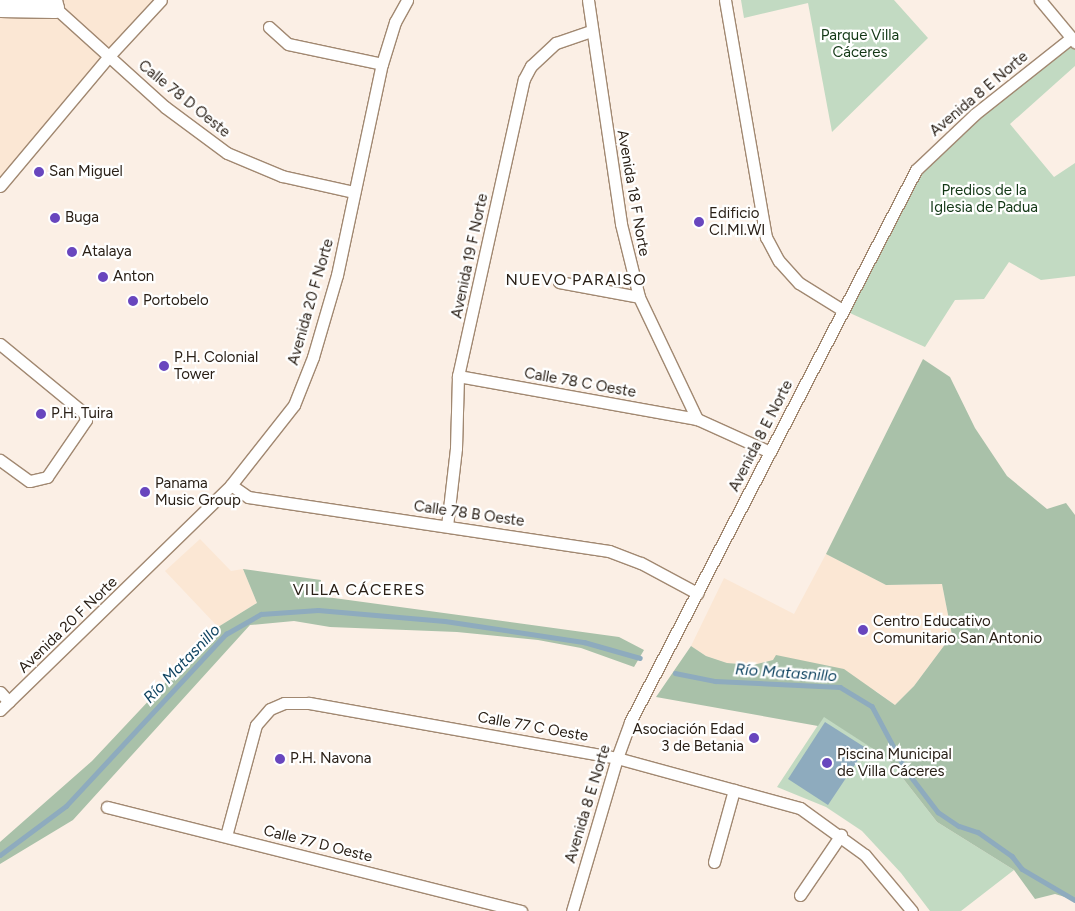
<!DOCTYPE html>
<html>
<head>
<meta charset="utf-8">
<style>
  body { margin:0 }
  #map { position:relative; width:1075px; height:911px; overflow:hidden; background:#fbefe5; font-family:Figtree,sans-serif }
  div>[style] { position:absolute }
  .built>* { inset:0; background:#fbe7d4 }
  .green>* { inset:0; background:#c2dac2 }
  .forest>* { inset:0; background:#a9c1a9 }
  .water>* { inset:0; background:#8eabbe }
  .stream>* { height:4.5px; margin:-2.25px; padding:0 2.25px; transform-origin:2.25px; border-radius:2.25px; background:#8eabbe }
  .roads { filter:drop-shadow(1px 0 #a18871) drop-shadow(-1px 0 #a18871) drop-shadow(0 1px #a18871) drop-shadow(0 -1px #a18871) }
  .minor>* { height:11px; margin:-5.5px; padding:0 5.5px; transform-origin:5.5px; border-radius:5.5px; background:#fff }
  .primary>* { height:19px; margin:-9.5px; padding:0 9.5px; transform-origin:9.5px; border-radius:9.5px; background:#fff }
  .dots>* { width:14px; height:14px; translate:-50% -50%; box-sizing:border-box; border:2px solid #fff; border-radius:50% }
  span { translate:-50% -50%; white-space:nowrap; text-align:center; line-height:1.15; -webkit-text-stroke:4.5px #fff; paint-order:stroke }
  .park-label { font-size:15px; color:#123715 }
  .street-label { font-size:15px; color:#2a2017 }
  .poi-label { font-size:15px; color:#2a2017 }
  .left { translate:0 -50%; text-align:left }
  .right { translate:-100% -50%; text-align:right }
  .neighbourhood-label { font-size:16px; color:#2a2017; letter-spacing:1px }
  .water-label { font-size:16px; color:#104461; font-style:italic }
</style>
</head>
<body>
<div id="map">
  <div class="built">
    <i style="clip-path:polygon(52px 0,161px 0,0 186px,0 13px)"></i>
    <i style="clip-path:polygon(200px 539px,231px 571px,243px 569px,257px 603px,218px 627px,165px 571px)"></i>
    <i style="clip-path:polygon(826px 554px,886px 585px,942px 584px,952px 635px,914px 686px,895px 705px,876px 691px,773px 660px,753px 665px,727px 663px,706px 656px,691px 646px,724px 578px,794px 614px)"></i>
  </div>
  <div class="green">
    <i style="clip-path:polygon(741px 0,894px 0,928px 38px,832px 132px,808px 3px,744px 18px)"></i>
    <i style="clip-path:polygon(1075px 42px,1075px 66px,1010px 124px,1054px 177px,1075px 163px,1075px 276px,1041px 280px,1009px 262px,984px 299px,955px 300px,925px 347px,841px 309px,916px 170px,975px 114px)"></i>
    <i style="clip-path:polygon(824px 716px,887px 758px,937px 822px,1014px 870px,961px 911px,930px 911px,901px 873px,862px 831px,826px 807px,777px 787px)"></i>
  </div>
  <div class="forest">
    <i style="clip-path:polygon(923px 359px,950px 377px,975px 428px,1007px 476px,1047px 509px,1066px 503px,1075px 515px,1075px 900px,1055px 894px,1035px 899px,1014px 870px,937px 822px,887px 758px,824px 717px,818px 726px,656px 697px,691px 646px,706px 656px,727px 663px,753px 665px,773px 660px,776px 655px,844px 669px,895px 705px,914px 686px,952px 635px,942px 584px,886px 585px,826px 554px)"></i>
    <i style="clip-path:polygon(243px 569px,321px 580px,319px 596px,619px 637px,644px 650px,634px 667px,581px 648px,538px 640px,457px 632px,330px 627px,294px 621px,250px 625px,73px 820px,0 864px,0 842px,92px 761px,218px 627px,257px 603px)"></i>
  </div>
  <div class="water">
    <i style="clip-path:polygon(825px 722px,866px 748px,828px 805px,788px 779px)"></i>
  </div>
  <div class="stream">
    <i style="left:675px;top:673px;width:41px;rotate:11.3deg"></i>
    <i style="left:715px;top:681px;width:125px;rotate:2.7deg"></i>
    <i style="left:840px;top:687px;width:37px;rotate:31deg"></i>
    <i style="left:872px;top:706px;width:72px;rotate:62deg"></i>
    <i style="left:906px;top:770px;width:53px;rotate:52.7deg"></i>
    <i style="left:938px;top:812px;width:25px;rotate:34deg"></i>
    <i style="left:959px;top:826px;width:20px;rotate:18deg"></i>
    <i style="left:978px;top:832px;width:42px;rotate:35.2deg"></i>
    <i style="left:1012px;top:856px;width:16px;rotate:52deg"></i>
    <i style="left:1022px;top:869px;width:61px;rotate:30.3deg"></i>
    <i style="left:0;top:855px;width:82px;rotate:-36.6deg"></i>
    <i style="left:66px;top:806px;width:235px;rotate:-47.1deg"></i>
    <i style="left:226px;top:634px;width:40px;rotate:-29.7deg"></i>
    <i style="left:261px;top:614px;width:57px;rotate:-4deg"></i>
    <i style="left:318px;top:610px;width:127px;rotate:5deg"></i>
    <i style="left:445px;top:621px;width:141px;rotate:8.6deg"></i>
    <i style="left:584px;top:642px;width:58px;rotate:15.9deg"></i>
  </div>
  <div class="roads">
    <div class="minor">
      <i style="left:588px;top:0;width:226px;rotate:81.6deg"></i>
      <i style="left:621px;top:224px;width:75px;rotate:76.1deg"></i>
      <i style="left:639px;top:297px;width:135px;rotate:64.6deg"></i>
      <i style="left:697px;top:419px;width:80px;rotate:24.3deg"></i>
      <i style="left:725px;top:0;width:241px;rotate:80.2deg"></i>
      <i style="left:766px;top:237px;width:27px;rotate:62deg"></i>
      <i style="left:779px;top:261px;width:30px;rotate:48deg"></i>
      <i style="left:799px;top:283px;width:49px;rotate:31.8deg"></i>
      <i style="left:1040px;top:0;width:55px;rotate:50.2deg"></i>
      <i style="left:51px;top:4px;width:154px;rotate:42.1deg"></i>
      <i style="left:165px;top:107px;width:77px;rotate:36.6deg"></i>
      <i style="left:227px;top:153px;width:60px;rotate:22.7deg"></i>
      <i style="left:282px;top:176px;width:74px;rotate:12.5deg"></i>
      <i style="left:269px;top:27px;width:25px;rotate:42deg"></i>
      <i style="left:288px;top:44px;width:96px;rotate:12deg"></i>
      <i style="left:0;top:186px;width:170px;rotate:-50deg"></i>
      <i style="left:109px;top:56px;width:76px;rotate:-47.1deg"></i>
      <i style="left:559px;top:282px;width:81px;rotate:10.6deg"></i>
      <i style="left:0;top:344px;width:109px;rotate:39.4deg"></i>
      <i style="left:84px;top:413px;width:7px;rotate:74deg"></i>
      <i style="left:86px;top:420px;width:69px;rotate:124.4deg"></i>
      <i style="left:47px;top:477px;width:18px;rotate:167deg"></i>
      <i style="left:29px;top:481px;width:36px;rotate:-144deg"></i>
      <i style="left:458px;top:376px;width:243px;rotate:10.2deg"></i>
      <i style="left:231px;top:485px;width:21px;rotate:35deg"></i>
      <i style="left:248px;top:497px;width:365px;rotate:8.5deg"></i>
      <i style="left:609px;top:551px;width:34px;rotate:21deg"></i>
      <i style="left:641px;top:563px;width:64px;rotate:28.2deg"></i>
      <i style="left:447px;top:526px;width:79px;rotate:-83.4deg"></i>
      <i style="left:456px;top:448px;width:72px;rotate:-88.4deg"></i>
      <i style="left:458px;top:376px;width:304px;rotate:-77.5deg"></i>
      <i style="left:524px;top:79px;width:15px;rotate:-62deg"></i>
      <i style="left:531px;top:66px;width:34px;rotate:-43deg"></i>
      <i style="left:556px;top:43px;width:36px;rotate:-19deg"></i>
      <i style="left:0;top:692px;width:13px;rotate:48deg"></i>
      <i style="left:0;top:710px;width:322px;rotate:-44.2deg"></i>
      <i style="left:231px;top:485px;width:102px;rotate:-51.8deg"></i>
      <i style="left:294px;top:405px;width:52px;rotate:-68.4deg"></i>
      <i style="left:313px;top:357px;width:85px;rotate:-73.7deg"></i>
      <i style="left:337px;top:275px;width:216px;rotate:-78deg"></i>
      <i style="left:382px;top:64px;width:44px;rotate:-72.8deg"></i>
      <i style="left:395px;top:22px;width:25px;rotate:-61deg"></i>
      <i style="left:107px;top:807px;width:427px;rotate:14.1deg"></i>
      <i style="left:226px;top:836px;width:115px;rotate:-74.9deg"></i>
      <i style="left:256px;top:725px;width:21px;rotate:-49deg"></i>
      <i style="left:270px;top:709px;width:15px;rotate:-23deg"></i>
      <i style="left:284px;top:703px;width:25px"></i>
      <i style="left:309px;top:703px;width:313px;rotate:10.1deg"></i>
      <i style="left:617px;top:758px;width:190px;rotate:15.3deg"></i>
      <i style="left:800px;top:808px;width:80px;rotate:35.9deg"></i>
      <i style="left:865px;top:855px;width:73px;rotate:50deg"></i>
      <i style="left:714px;top:862px;width:75px;rotate:-74.5deg"></i>
      <i style="left:800px;top:895px;width:73px;rotate:-55.7deg"></i>
      <i style="left:572px;top:911px;width:159px;rotate:-73.6deg"></i>
      <i style="left:617px;top:758px;width:38px;rotate:-70deg"></i>
      <i style="left:630px;top:722px;width:622px;rotate:-62.61deg"></i>
      <i style="left:916px;top:170px;width:81px;rotate:-43.5deg"></i>
      <i style="left:975px;top:114px;width:122px;rotate:-38.4deg"></i>
    </div>
    <div class="primary">
      <i style="left:0;top:7px;width:54px;rotate:1.1deg"></i>
      <i style="left:54px;top:8px;width:8px;rotate:-104deg"></i>
    </div>
  </div>
  <div class="dots">
    <i style="left:39px;top:172px;background:#6846be"></i>
    <i style="left:55px;top:218px;background:#6846be"></i>
    <i style="left:699px;top:222px;background:#6846be"></i>
    <i style="left:72px;top:252px;background:#6846be"></i>
    <i style="left:103px;top:277px;background:#6846be"></i>
    <i style="left:133px;top:301px;background:#6846be"></i>
    <i style="left:164px;top:366px;background:#6846be"></i>
    <i style="left:41px;top:414px;background:#6846be"></i>
    <i style="left:145px;top:492px;background:#6846be"></i>
    <i style="left:863px;top:630px;background:#6846be"></i>
    <i style="left:754px;top:738px;background:#6846be"></i>
    <i style="left:280px;top:759px;background:#6846be"></i>
    <i style="left:827px;top:763px;background:#6846be"></i>
  </div>
  <div class="park-label">
    <span style="left:860px;top:44px">Parque Villa<br>Cáceres</span>
    <span style="left:984px;top:199px">Predios de la<br>Iglesia de Padua</span>
  </div>
  <div class="street-label">
    <span style="left:979px;top:94px;rotate:-40deg">Avenida 8 E Norte</span>
    <span style="left:184px;top:99px;rotate:39deg">Calle 78 D Oeste</span>
    <span style="left:633px;top:193px;rotate:80deg">Avenida 18 F Norte</span>
    <span style="left:470px;top:256px;rotate:-78deg">Avenida 19 F Norte</span>
    <span style="left:311px;top:302px;rotate:-74deg">Avenida 20 F Norte</span>
    <span style="left:580px;top:383px;rotate:10deg">Calle 78 C Oeste</span>
    <span style="left:761px;top:436px;rotate:-63deg">Avenida 8 E Norte</span>
    <span style="left:469px;top:514px;rotate:8deg">Calle 78 B Oeste</span>
    <span style="left:68px;top:625px;rotate:-44deg">Avenida 20 F Norte</span>
    <span style="left:533px;top:727px;rotate:10deg">Calle 77 C Oeste</span>
    <span style="left:588px;top:804px;rotate:-73deg">Avenida 8 E Norte</span>
    <span style="left:318px;top:844px;rotate:14deg">Calle 77 D Oeste</span>
  </div>
  <div class="poi-label">
    <span class="left" style="left:49px;top:172px">San Miguel</span>
    <span class="left" style="left:709px;top:222px">Edificio<br>CI.MI.WI</span>
    <span class="left" style="left:65px;top:218px">Buga</span>
    <span class="left" style="left:82px;top:252px">Atalaya</span>
    <span class="left" style="left:113px;top:277px">Anton</span>
    <span class="left" style="left:143px;top:301px">Portobelo</span>
    <span class="left" style="left:174px;top:366px">P.H. Colonial<br>Tower</span>
    <span class="left" style="left:51px;top:414px">P.H. Tuira</span>
    <span class="left" style="left:155px;top:492px">Panama<br>Music Group</span>
    <span class="left" style="left:873px;top:630px">Centro Educativo<br>Comunitario San Antonio</span>
    <span class="right" style="left:744px;top:738px">Asociación Edad<br>3 de Betania</span>
    <span class="left" style="left:837px;top:763px">Piscina Municipal<br>de Villa Cáceres</span>
    <span class="left" style="left:290px;top:759px">P.H. Navona</span>
  </div>
  <div class="neighbourhood-label">
    <span style="left:576px;top:280px">NUEVO PARAISO</span>
    <span style="left:359px;top:590px">VILLA CÁCERES</span>
  </div>
  <div class="water-label">
    <span style="left:182px;top:664px;rotate:-46deg">Río Matasnillo</span>
    <span style="left:786px;top:673px;rotate:4deg">Río Matasnillo</span>
  </div>
</div>
</body>
</html>
